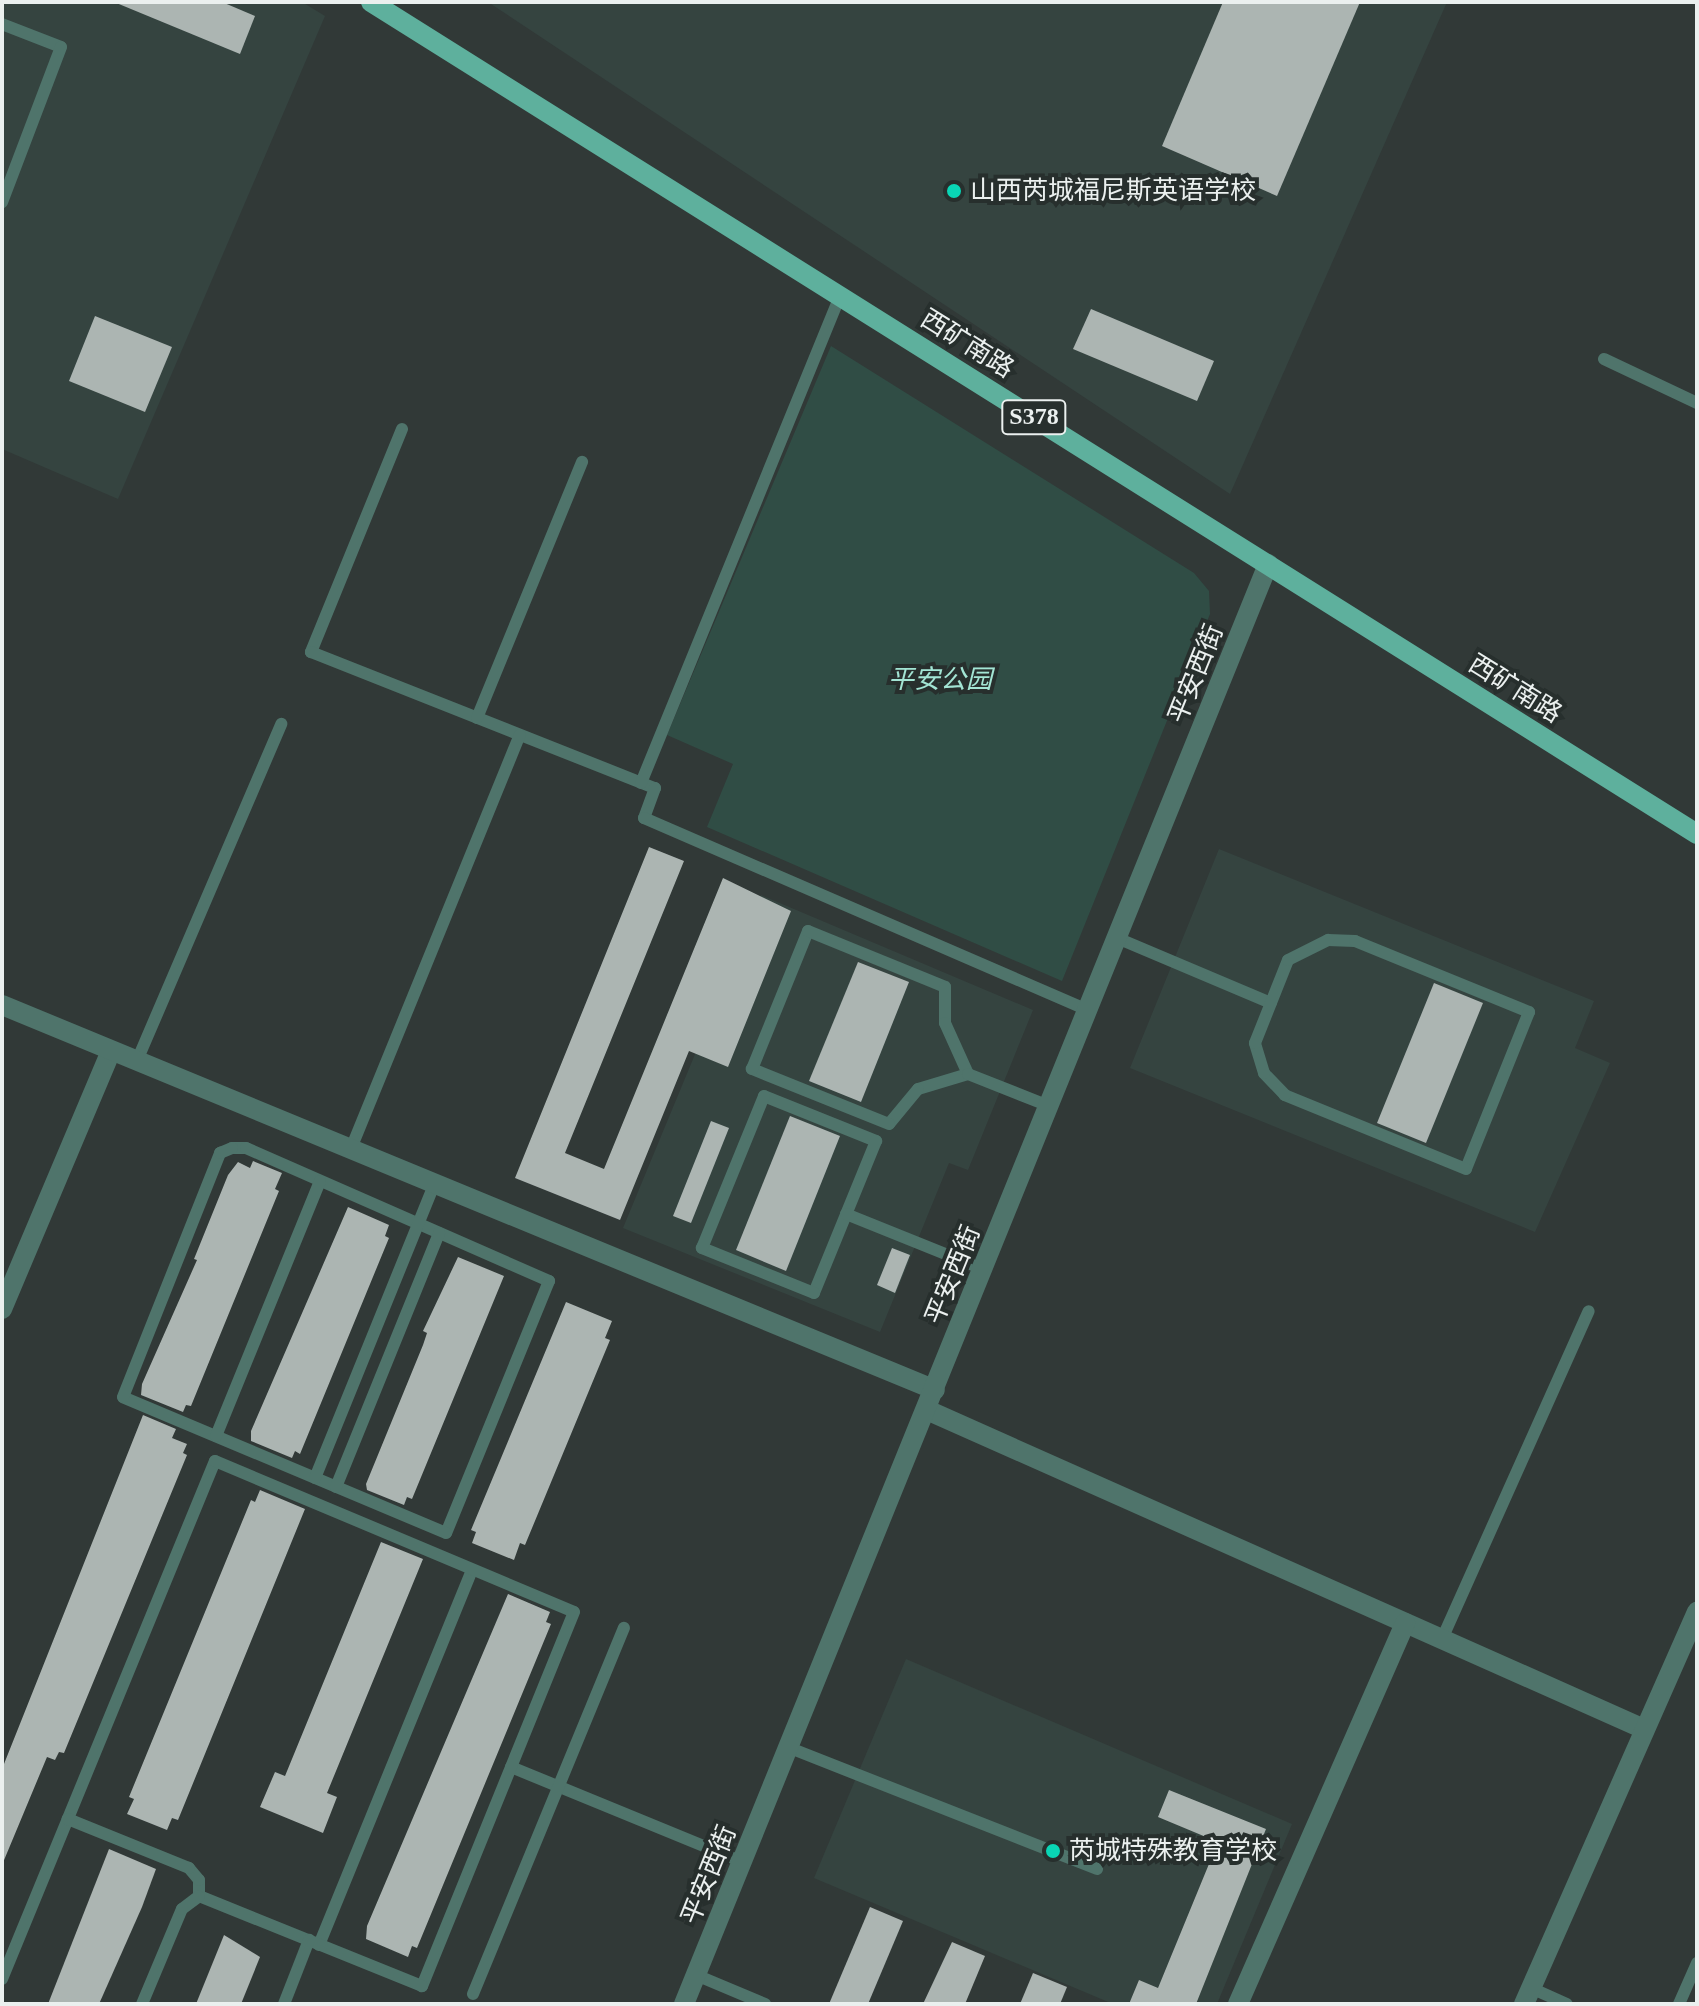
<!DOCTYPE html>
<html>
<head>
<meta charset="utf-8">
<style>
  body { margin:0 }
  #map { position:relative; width:1699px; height:2006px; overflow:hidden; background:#313937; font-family:"Times New Roman","Noto Sans SC",serif }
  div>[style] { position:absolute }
  .built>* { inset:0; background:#354440 }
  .green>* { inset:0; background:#304d45 }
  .building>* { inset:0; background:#acb5b2 }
  .service>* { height:12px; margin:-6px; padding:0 6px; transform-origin:6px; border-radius:6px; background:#4f746b }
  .minor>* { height:20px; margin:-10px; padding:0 10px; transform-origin:10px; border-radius:10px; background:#4f746b }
  .tertiary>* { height:20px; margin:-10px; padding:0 10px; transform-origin:10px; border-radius:10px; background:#4f746b }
  .primary>* { height:20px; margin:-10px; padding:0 10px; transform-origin:10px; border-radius:10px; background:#5eb09d }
  .dots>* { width:22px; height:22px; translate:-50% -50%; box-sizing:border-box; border:4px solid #272f2d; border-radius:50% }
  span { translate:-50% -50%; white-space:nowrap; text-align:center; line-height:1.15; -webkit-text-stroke:8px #272f2d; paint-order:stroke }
  .shield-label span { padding:2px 6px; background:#272f2d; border:2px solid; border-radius:6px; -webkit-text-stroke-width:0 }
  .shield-label { font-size:24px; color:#ebf0ef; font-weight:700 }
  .poi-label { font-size:26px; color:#ebf0ef }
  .left { translate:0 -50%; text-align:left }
  .street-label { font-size:26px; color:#ebf0ef }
  .park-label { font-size:26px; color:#a3e5d4; font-style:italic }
  .frame { position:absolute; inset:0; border:4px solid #ebf0ef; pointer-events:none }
</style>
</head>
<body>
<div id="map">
  <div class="built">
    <i style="clip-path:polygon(2px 2px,302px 2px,325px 16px,118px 499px,2px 449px)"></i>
    <i style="clip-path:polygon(488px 2px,1447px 2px,1230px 494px)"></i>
    <i style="clip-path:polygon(1219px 849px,1594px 1001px,1575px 1048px,1610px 1063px,1535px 1232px,1130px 1068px)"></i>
    <i style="clip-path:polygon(761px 895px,1033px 1010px,968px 1170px,949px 1163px,880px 1332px,623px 1228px)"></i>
    <i style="clip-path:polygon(906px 1659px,1292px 1824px,1217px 2004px,1113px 2004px,814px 1878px)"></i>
  </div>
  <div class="green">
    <i style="clip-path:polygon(831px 346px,1194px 573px,1209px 591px,1210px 614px,1062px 981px,707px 827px,733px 764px,667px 735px)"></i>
  </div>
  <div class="building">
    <i style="clip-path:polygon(114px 2px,222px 2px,255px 16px,240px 54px)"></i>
    <i style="clip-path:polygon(1223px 2px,1360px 2px,1277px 196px,1162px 146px)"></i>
    <i style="clip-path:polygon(1091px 309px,1214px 361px,1197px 401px,1073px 349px)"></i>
    <i style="clip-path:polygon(95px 316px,172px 347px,145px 412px,69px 381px)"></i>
    <i style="clip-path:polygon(649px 847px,684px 861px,565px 1153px,604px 1169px,723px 878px,791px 911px,728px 1067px,689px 1051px,620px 1220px,515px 1178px)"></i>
    <i style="clip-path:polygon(858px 962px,909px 982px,861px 1102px,809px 1081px)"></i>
    <i style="clip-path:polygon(1434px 983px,1483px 1003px,1426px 1143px,1377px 1123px)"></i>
    <i style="clip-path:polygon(790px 1116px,840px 1136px,786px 1271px,736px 1250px)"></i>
    <i style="clip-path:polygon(711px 1121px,729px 1128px,691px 1223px,673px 1216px)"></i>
    <i style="clip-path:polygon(253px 1161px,282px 1173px,275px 1189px,279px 1191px,191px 1406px,186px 1405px,183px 1412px,141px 1395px,142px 1384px,197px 1260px,194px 1259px,228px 1175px,238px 1162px,250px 1168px)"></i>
    <i style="clip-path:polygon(348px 1207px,389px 1225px,385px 1236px,389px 1238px,300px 1454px,295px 1451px,292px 1458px,251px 1441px,251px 1431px)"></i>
    <i style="clip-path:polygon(892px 1248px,910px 1255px,895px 1293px,877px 1285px)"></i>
    <i style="clip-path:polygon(458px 1257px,504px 1276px,412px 1499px,407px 1497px,404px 1505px,367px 1490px,366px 1484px,423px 1345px,427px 1333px,423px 1331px)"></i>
    <i style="clip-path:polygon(566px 1302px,612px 1321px,605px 1338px,610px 1340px,525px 1545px,520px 1543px,514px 1560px,472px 1543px,476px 1532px,471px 1530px)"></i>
    <i style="clip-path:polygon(143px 1415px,176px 1429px,172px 1438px,187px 1444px,183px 1453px,187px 1455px,64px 1753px,59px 1752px,55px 1760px,47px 1757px,2px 1865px,2px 1769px)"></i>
    <i style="clip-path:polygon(260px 1490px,305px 1509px,178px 1820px,172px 1818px,167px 1830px,127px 1814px,134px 1799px,129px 1797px,251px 1500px,255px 1502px)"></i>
    <i style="clip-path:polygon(381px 1542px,423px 1559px,327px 1793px,337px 1797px,323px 1833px,260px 1807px,275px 1772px,285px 1776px)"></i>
    <i style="clip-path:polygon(508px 1594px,550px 1612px,546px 1622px,551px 1624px,417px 1948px,412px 1946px,408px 1957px,366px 1939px,367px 1926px)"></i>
    <i style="clip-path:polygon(1169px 1790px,1266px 1829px,1196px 2004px,1129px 2004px,1139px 1980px,1158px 1988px,1218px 1842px,1158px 1817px)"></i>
    <i style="clip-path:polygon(109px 1849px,156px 1869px,142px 1907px,99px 2004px,48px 2004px)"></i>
    <i style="clip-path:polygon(870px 1907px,903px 1921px,868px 2004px,829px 2004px)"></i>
    <i style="clip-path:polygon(224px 1935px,260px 1957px,241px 2004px,196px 2004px)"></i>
    <i style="clip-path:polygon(952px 1942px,985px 1956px,965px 2004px,923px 2004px)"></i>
    <i style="clip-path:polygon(1033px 1973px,1067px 1987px,1060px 2004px,1020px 2004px)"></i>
  </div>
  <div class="service">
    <i style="left:2px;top:24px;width:63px;rotate:21.3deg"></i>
    <i style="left:61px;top:47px;width:166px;rotate:110.8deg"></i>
    <i style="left:1604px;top:359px;width:103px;rotate:25.3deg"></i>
    <i style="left:402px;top:429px;width:241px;rotate:112.2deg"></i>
    <i style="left:311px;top:652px;width:370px;rotate:21.6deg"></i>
    <i style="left:655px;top:788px;width:32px;rotate:110deg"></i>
    <i style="left:644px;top:818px;width:484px;rotate:23.4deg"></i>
    <i style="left:477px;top:718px;width:277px;rotate:-67.7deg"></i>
    <i style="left:641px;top:783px;width:526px;rotate:-67.77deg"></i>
    <i style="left:1117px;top:938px;width:167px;rotate:22.9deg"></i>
    <i style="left:1328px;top:940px;width:27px;rotate:2deg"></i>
    <i style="left:1355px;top:941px;width:188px;rotate:22.2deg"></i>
    <i style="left:1529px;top:1012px;width:169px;rotate:111.9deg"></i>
    <i style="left:1466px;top:1169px;width:196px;rotate:-157.8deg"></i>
    <i style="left:1285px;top:1095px;width:30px;rotate:-134deg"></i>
    <i style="left:1264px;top:1073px;width:31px;rotate:-107deg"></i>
    <i style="left:1255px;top:1043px;width:89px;rotate:-68.3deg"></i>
    <i style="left:1288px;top:960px;width:45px;rotate:-26.6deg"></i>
    <i style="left:136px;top:1063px;width:369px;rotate:-66.8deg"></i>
    <i style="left:968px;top:1074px;width:52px;rotate:163.3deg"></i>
    <i style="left:918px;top:1089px;width:45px;rotate:129.6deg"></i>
    <i style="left:889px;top:1124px;width:148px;rotate:-158.1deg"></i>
    <i style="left:752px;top:1069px;width:149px;rotate:-67.9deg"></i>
    <i style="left:808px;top:931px;width:148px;rotate:22.2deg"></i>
    <i style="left:945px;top:987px;width:36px;rotate:90deg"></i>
    <i style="left:945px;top:1023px;width:56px;rotate:65.7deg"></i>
    <i style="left:968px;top:1074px;width:87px;rotate:21.6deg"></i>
    <i style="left:764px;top:1096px;width:121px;rotate:21.9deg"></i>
    <i style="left:876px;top:1141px;width:164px;rotate:112.2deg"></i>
    <i style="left:814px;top:1293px;width:121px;rotate:-158.1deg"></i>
    <i style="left:702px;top:1248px;width:164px;rotate:-67.8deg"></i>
    <i style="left:232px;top:1148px;width:14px"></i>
    <i style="left:246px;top:1148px;width:331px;rotate:23.7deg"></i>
    <i style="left:549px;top:1281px;width:272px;rotate:112.2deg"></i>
    <i style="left:446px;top:1533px;width:350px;rotate:-157.2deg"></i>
    <i style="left:123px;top:1397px;width:263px;rotate:-68.3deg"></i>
    <i style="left:220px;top:1153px;width:13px;rotate:-23deg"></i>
    <i style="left:350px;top:1151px;width:449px;rotate:-67.8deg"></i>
    <i style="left:846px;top:1214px;width:148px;rotate:21.9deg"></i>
    <i style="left:216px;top:1436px;width:275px;rotate:-67.8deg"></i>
    <i style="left:315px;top:1478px;width:316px;rotate:-67.9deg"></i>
    <i style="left:336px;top:1487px;width:274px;rotate:-67.9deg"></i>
    <i style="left:1442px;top:1639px;width:359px;rotate:-65.9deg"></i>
    <i style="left:790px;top:1748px;width:330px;rotate:21.5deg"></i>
    <i style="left:511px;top:1767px;width:251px;rotate:22.3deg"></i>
    <i style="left:319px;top:1945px;width:405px;rotate:-67.8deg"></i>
    <i style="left:696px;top:1975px;width:75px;rotate:22.8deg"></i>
    <i style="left:2px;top:1979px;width:560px;rotate:-67.65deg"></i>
    <i style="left:215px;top:1461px;width:389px;rotate:22.8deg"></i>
    <i style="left:574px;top:1612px;width:404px;rotate:112.1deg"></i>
    <i style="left:422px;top:1986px;width:240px;rotate:-158deg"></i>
    <i style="left:199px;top:1896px;width:16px;rotate:-90deg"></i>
    <i style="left:199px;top:1880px;width:16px;rotate:-130deg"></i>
    <i style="left:189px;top:1868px;width:131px;rotate:-158deg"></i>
    <i style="left:1531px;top:1988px;width:39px;rotate:24deg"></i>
    <i style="left:473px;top:1994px;width:396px;rotate:-67.6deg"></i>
    <i style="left:142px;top:2004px;width:103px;rotate:-67.2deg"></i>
    <i style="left:182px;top:1909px;width:21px;rotate:-37deg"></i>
    <i style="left:284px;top:2004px;width:69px;rotate:-68.7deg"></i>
    <i style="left:1679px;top:2004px;width:45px;rotate:-66.3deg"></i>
  </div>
  <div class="minor">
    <i style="left:2px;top:1309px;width:278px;rotate:-67.1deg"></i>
    <i style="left:927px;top:1410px;width:785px;rotate:23.98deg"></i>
    <i style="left:1238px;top:2004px;width:416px;rotate:-66.3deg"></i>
    <i style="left:1524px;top:2004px;width:429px;rotate:-66.2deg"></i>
  </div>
  <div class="tertiary">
    <i style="left:2px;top:1005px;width:1009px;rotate:22.42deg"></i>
    <i style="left:684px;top:2004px;width:1554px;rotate:-67.92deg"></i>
  </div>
  <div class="primary">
    <i style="left:371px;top:2px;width:1565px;rotate:32.11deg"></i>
  </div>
  <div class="dots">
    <i style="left:954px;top:191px;background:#09d5b5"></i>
    <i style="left:1053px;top:1851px;background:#09d5b5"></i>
  </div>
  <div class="shield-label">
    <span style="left:1034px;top:417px">S378</span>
  </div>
  <div class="poi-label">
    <span class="left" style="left:970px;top:191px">山西芮城福尼斯英语学校</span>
    <span class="left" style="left:1069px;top:1851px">芮城特殊教育学校</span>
  </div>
  <div class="street-label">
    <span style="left:967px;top:344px;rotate:32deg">西矿南路</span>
    <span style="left:1196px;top:674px;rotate:-68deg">平安西街</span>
    <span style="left:1515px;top:689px;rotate:32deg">西矿南路</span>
    <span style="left:953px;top:1275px;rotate:-68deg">平安西街</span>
    <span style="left:709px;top:1875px;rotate:-68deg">平安西街</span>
  </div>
  <div class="park-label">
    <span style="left:940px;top:680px">平安公园</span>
  </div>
  <div class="frame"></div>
</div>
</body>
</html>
